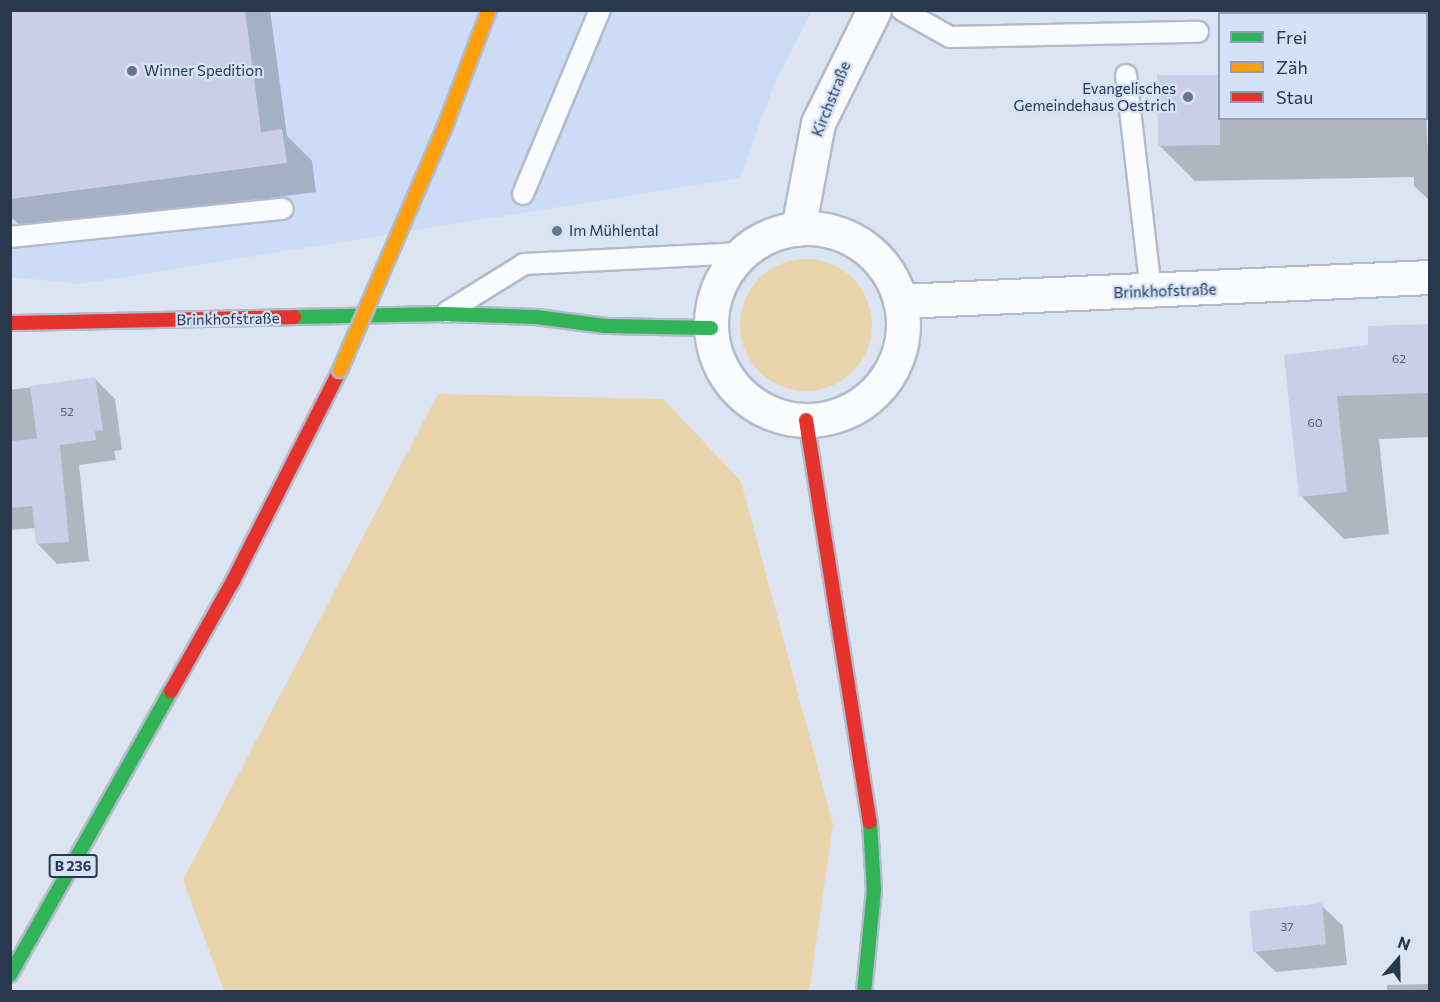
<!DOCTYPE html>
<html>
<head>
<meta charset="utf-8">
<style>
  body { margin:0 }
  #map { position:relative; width:1440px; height:1002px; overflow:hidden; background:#dce4f1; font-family:Commissioner,sans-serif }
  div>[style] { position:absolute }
  .built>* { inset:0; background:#ccdcf7 }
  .green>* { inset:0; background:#ead4ab }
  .round { border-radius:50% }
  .shadow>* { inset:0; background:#0003 }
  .building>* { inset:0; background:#cacee6 }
  .roads { filter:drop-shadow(2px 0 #b2bbcc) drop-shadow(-2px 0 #b2bbcc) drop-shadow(0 2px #b2bbcc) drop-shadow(0 -2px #b2bbcc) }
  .lane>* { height:20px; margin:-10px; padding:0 10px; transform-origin:10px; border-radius:10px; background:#fafbfd }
  .street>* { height:33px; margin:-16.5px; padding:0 16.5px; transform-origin:16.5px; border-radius:16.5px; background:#fafbfd }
  .street>.ring { margin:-16.5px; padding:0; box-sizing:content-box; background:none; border:33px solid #fafbfd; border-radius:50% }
  .fast>* { height:14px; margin:-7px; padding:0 7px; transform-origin:7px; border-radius:7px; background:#30b455 }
  .jam>* { height:14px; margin:-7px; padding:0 7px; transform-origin:7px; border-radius:7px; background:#e5322d }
  .bridges { filter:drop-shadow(2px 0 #b2bbcc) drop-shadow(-2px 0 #b2bbcc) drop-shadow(0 2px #b2bbcc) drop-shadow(0 -2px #b2bbcc) }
  .slow-bridge>* { height:14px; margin:-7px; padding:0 7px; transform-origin:7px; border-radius:7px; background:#ff9f0a }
  .dots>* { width:16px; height:16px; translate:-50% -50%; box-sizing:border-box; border:3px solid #d4e2f9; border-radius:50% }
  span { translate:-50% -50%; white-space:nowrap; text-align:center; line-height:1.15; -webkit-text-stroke:4.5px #d4e2f9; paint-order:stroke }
  .number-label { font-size:12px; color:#525e74 }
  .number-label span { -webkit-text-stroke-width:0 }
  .shield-label span { padding:2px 4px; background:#d4e2f9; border:2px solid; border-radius:4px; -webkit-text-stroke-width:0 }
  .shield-label { font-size:14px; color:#2a384e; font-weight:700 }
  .poi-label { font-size:15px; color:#2a384e }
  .left { translate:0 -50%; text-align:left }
  .right { translate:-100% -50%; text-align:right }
  .street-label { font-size:15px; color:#2a384e }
  .frame { position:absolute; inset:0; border:12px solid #2a384e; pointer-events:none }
  .legend { position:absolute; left:1218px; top:12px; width:210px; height:108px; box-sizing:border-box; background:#d4e2f9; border:2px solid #909eb5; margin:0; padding:8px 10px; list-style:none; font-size:18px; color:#2a384e }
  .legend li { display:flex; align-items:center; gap:12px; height:30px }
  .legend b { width:30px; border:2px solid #909eb5 }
  .north { position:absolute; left:1368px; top:930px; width:60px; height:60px; -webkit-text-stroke:4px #d4e2f9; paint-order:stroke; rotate:20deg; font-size:16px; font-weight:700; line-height:24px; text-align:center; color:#2a384e }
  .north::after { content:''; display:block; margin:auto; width:21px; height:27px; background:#2a384e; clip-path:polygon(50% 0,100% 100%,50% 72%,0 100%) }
</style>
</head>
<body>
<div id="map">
  <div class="built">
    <i style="clip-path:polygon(10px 11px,812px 11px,774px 85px,740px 178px,80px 284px,11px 277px)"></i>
  </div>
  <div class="green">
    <i class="round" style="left:740px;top:259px;width:132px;height:132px"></i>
    <i style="clip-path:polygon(438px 394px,663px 399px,741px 481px,833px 824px,809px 991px,224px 991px,183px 880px)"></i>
  </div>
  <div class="shadow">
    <i style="clip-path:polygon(10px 10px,270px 10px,287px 136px,312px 161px,316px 192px,25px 230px,10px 216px)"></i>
    <i style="clip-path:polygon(1242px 10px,1430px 10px,1430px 43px,1426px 14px)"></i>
    <i style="clip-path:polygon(1426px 110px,1430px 201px,1414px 186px,1414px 177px,1195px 181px,1160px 146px,1220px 118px,1426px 118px)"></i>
    <i style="clip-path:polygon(1430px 325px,1430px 437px,1379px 439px,1389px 534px,1344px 539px,1301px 496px,1286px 356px,1370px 347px)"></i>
    <i style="clip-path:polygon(95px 379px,115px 399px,122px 450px,114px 451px,116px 460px,79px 465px,89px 561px,57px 564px,37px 543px,36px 528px,10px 530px,10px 390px)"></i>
    <i style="clip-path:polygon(1321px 905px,1343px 926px,1347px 965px,1276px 972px,1254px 951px)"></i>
    <i style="clip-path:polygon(1430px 984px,1430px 992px,1387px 992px,1387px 985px)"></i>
  </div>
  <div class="building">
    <i style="clip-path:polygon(10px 10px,245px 10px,261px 132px,282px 129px,287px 163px,10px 199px)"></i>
    <i style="clip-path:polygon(1157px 75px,1220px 75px,1220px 145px,1158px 146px)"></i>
    <i style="clip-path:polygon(1430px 324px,1430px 393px,1337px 396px,1347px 492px,1299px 497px,1284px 355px,1368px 345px,1368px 326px)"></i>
    <i style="clip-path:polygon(95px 377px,103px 430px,95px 431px,96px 440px,60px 445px,69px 542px,36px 544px,32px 506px,10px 508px,10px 441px,37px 439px,30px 386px)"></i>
    <i style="clip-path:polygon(1322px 903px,1326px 944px,1253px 952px,1249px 911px)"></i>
  </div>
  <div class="roads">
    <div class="lane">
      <i style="left:902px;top:10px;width:55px;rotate:29.4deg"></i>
      <i style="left:950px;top:37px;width:248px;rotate:-1.2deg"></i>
      <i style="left:1126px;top:75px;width:218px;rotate:83.4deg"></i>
      <i style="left:523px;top:194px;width:199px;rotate:-67.3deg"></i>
      <i style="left:10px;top:237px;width:274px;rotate:-5.9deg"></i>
      <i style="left:447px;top:312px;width:91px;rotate:-31.9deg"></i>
      <i style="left:524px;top:264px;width:219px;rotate:-2.9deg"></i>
    </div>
    <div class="street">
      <i class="ring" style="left:711px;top:228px;width:159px;height:159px"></i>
      <i style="left:798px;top:229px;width:108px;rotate:-79.3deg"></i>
      <i style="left:818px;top:123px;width:126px;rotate:-63.6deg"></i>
      <i style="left:900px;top:301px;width:531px;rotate:-2.59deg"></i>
    </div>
    <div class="fast">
      <i style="left:294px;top:317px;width:151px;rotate:-1.1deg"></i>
      <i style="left:445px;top:314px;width:91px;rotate:1.9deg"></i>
      <i style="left:536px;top:317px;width:70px;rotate:7.4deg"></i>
      <i style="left:605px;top:326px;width:106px;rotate:1.1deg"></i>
      <i style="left:10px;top:975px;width:326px;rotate:-60.5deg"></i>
      <i style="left:864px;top:992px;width:102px;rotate:-84.4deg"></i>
      <i style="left:874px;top:890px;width:68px;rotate:-93.4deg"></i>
    </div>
    <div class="jam">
      <i style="left:10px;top:323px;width:284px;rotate:-1.2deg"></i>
      <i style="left:806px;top:420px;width:407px;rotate:81deg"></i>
      <i style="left:171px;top:691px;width:126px;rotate:-60.6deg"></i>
      <i style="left:233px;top:581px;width:237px;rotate:-63.1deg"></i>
    </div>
  </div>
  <div class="bridges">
    <div class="slow-bridge">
      <i style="left:340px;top:370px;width:262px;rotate:-66.7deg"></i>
      <i style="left:444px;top:129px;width:127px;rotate:-69.3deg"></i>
    </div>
  </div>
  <div class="dots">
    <i style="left:132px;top:71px;background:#687487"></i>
    <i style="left:1188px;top:97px;background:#687487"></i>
    <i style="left:557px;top:231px;background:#687487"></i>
  </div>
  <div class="number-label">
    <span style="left:1399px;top:359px">62</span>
    <span style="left:67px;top:412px">52</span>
    <span style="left:1315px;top:423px">60</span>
    <span style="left:1287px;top:927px">37</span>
  </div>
  <div class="shield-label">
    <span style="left:73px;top:866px">B 236</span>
  </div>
  <div class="poi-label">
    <span class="left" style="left:144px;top:71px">Winner Spedition</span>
    <span class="right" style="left:1176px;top:97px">Evangelisches<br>Gemeindehaus Oestrich</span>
    <span class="left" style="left:569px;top:231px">Im Mühlental</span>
  </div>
  <div class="street-label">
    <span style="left:831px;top:99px;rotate:-68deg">Kirchstraße</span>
    <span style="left:1165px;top:291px;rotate:-2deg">Brinkhofstraße</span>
    <span style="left:228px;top:319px;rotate:-1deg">Brinkhofstraße</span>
  </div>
  <div class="frame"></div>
  <ul class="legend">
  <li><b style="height:8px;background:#30b455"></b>Frei</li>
  <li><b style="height:8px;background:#ff9f0a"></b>Zäh</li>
  <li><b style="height:8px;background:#e5322d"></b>Stau</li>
  </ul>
  <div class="north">N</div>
</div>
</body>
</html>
